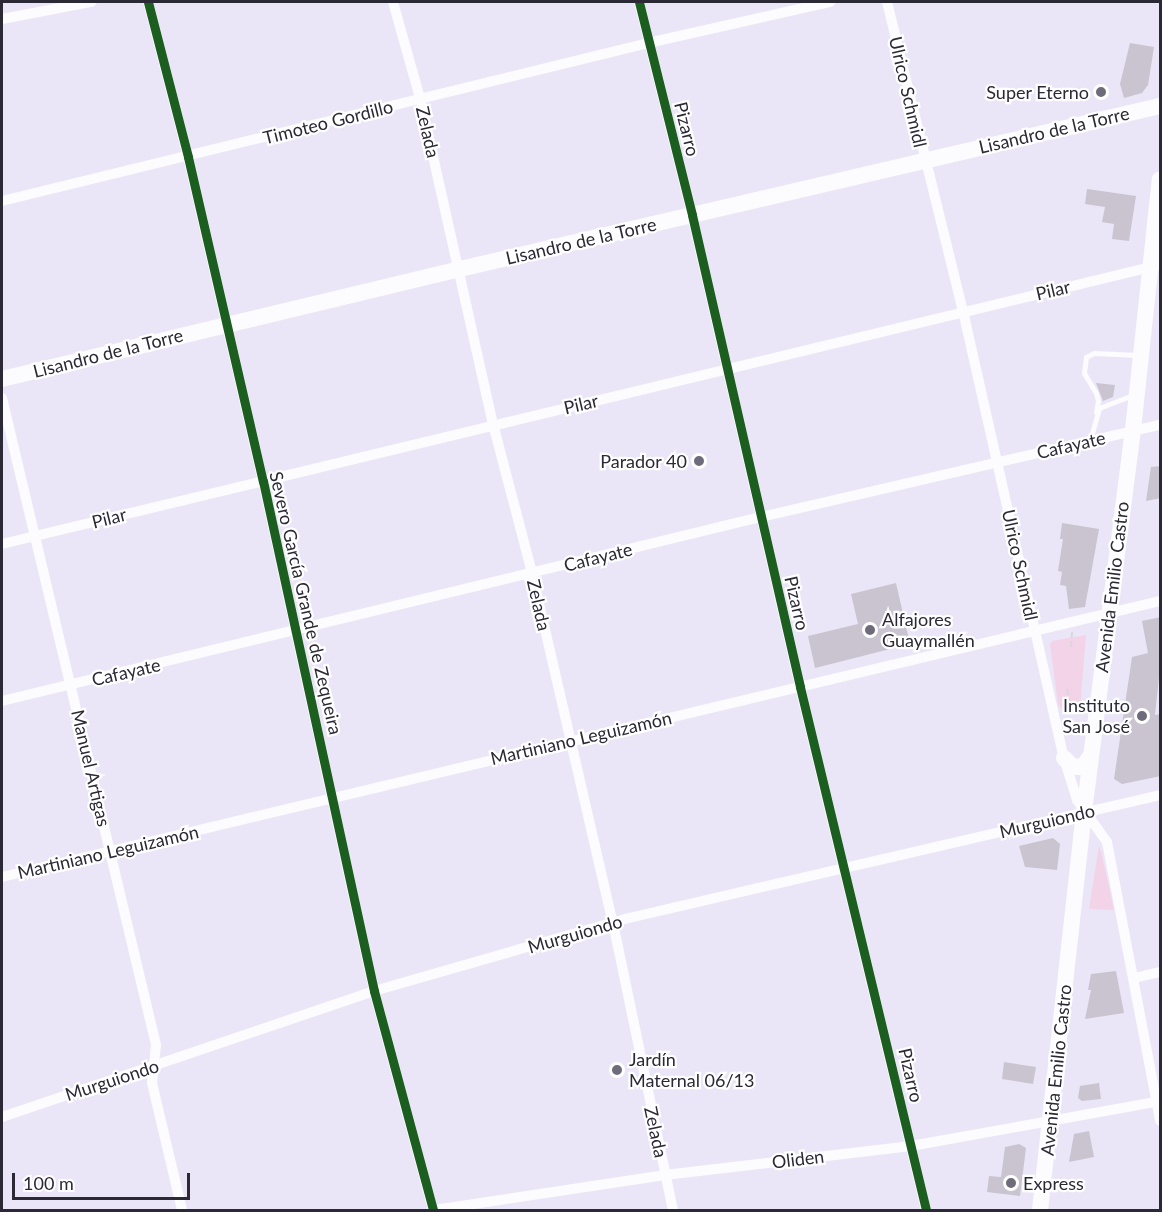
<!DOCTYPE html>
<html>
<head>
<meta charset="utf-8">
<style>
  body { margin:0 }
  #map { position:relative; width:1162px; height:1212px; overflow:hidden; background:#eae6f7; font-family:Lato,sans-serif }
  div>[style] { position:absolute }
  .green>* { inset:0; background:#f2d3e7 }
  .building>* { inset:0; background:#cac3d0 }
  .path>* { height:2px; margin-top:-1px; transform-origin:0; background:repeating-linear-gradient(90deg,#d8d7dc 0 6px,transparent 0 9px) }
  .lane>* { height:5px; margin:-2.5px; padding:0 2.5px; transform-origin:2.5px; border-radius:2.5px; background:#fcfbfe }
  .street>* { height:10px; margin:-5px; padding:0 5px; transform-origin:5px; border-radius:5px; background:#fcfbfe }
  .secondary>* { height:16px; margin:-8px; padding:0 8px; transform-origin:8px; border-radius:8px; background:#fcfbfe }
  .cycleway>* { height:9px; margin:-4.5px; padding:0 4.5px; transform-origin:4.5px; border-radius:4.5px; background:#1b5e20 }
  .dots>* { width:16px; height:16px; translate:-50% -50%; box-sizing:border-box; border:3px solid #fff; border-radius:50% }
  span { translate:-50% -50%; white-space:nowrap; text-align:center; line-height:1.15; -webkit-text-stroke:4.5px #fff; paint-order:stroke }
  .street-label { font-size:18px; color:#2c2936 }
  .poi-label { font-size:18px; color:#2c2936 }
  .right { translate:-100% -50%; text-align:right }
  .left { translate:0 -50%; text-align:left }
  .frame { position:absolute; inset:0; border:3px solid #2c2936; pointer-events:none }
  .scale { position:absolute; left:12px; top:1173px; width:178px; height:27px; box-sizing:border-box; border:3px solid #2c2936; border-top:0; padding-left:8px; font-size:18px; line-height:21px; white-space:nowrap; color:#2c2936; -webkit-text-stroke:4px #fff; paint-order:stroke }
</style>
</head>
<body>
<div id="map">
  <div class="green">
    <i style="clip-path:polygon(1086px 635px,1080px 710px,1074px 714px,1065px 714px,1058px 704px,1050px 644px,1052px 641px)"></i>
    <i style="clip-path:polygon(1099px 846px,1102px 855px,1114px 910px,1089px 909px)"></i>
  </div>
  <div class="building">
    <i style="clip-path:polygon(1130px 43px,1154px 47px,1148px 85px,1142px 93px,1124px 98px,1120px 84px)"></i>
    <i style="clip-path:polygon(1087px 189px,1136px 196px,1129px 241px,1112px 239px,1114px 224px,1102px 222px,1105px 207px,1085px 204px)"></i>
    <i style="clip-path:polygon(1096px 383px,1115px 385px,1113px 397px,1103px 401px)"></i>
    <i style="clip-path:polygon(1161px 466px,1161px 498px,1146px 501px,1151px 467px)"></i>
    <i style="clip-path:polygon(1062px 523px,1099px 529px,1085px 607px,1069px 609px,1066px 586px,1060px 585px,1062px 572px,1058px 571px,1063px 539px,1060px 539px)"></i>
    <i style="clip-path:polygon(896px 583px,910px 644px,815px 668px,808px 636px,858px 624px,851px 594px)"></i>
    <i style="clip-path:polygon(1161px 617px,1161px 658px,1155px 715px,1161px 714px,1161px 776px,1122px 784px,1114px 779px,1132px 657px,1148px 653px,1142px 621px)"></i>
    <i style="clip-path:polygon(1053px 838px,1060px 844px,1057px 870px,1025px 867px,1019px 846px)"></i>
    <i style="clip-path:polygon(1116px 971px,1124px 1013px,1085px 1019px,1091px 990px,1088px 990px,1091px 974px)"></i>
    <i style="clip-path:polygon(1004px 1062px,1036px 1067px,1033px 1084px,1002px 1079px)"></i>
    <i style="clip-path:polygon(1099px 1083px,1101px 1099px,1082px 1101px,1078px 1098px,1080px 1086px)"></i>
    <i style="clip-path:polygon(1089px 1131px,1094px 1157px,1069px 1162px,1074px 1134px)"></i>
    <i style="clip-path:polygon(1019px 1144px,1026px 1148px,1020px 1196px,987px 1192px,989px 1176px,1001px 1177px,1005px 1147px)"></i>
  </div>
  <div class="path">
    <i style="left:1071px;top:647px;width:15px;rotate:-86deg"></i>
    <i style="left:1067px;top:689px;width:13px;rotate:77deg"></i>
    <i style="left:1070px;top:702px;width:16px;rotate:7deg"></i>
  </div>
  <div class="lane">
    <i style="left:1096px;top:412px;width:11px;rotate:-80deg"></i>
    <i style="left:1098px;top:401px;width:8px;rotate:-104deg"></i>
    <i style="left:1096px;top:393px;width:23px;rotate:-121deg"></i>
    <i style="left:1084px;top:373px;width:16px;rotate:-83deg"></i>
    <i style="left:1086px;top:357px;width:9px;rotate:-27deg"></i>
    <i style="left:1094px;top:353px;width:44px;rotate:2.6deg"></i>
    <i style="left:1090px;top:440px;width:33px;rotate:-74deg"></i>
    <i style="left:1099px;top:408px;width:39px;rotate:-21deg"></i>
  </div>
  <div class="street">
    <i style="left:148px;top:2px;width:160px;rotate:75.5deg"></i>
    <i style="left:188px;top:157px;width:333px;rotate:77deg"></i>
    <i style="left:263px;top:481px;width:522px;rotate:77.72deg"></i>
    <i style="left:374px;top:991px;width:227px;rotate:74.9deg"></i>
    <i style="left:393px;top:2px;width:100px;rotate:74.3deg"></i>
    <i style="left:420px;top:98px;width:334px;rotate:77.4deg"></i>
    <i style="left:493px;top:424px;width:154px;rotate:75.3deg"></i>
    <i style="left:532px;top:573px;width:359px;rotate:77deg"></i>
    <i style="left:613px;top:923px;width:293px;rotate:78.2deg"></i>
    <i style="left:639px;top:2px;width:219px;rotate:76deg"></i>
    <i style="left:692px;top:215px;width:484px;rotate:77.1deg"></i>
    <i style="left:800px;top:687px;width:538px;rotate:76.45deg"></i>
    <i style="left:887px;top:2px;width:318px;rotate:76.2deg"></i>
    <i style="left:963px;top:311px;width:458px;rotate:77.3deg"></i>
    <i style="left:1064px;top:758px;width:44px;rotate:72.8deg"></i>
    <i style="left:1077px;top:800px;width:52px;rotate:54.5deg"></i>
    <i style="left:1107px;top:842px;width:284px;rotate:79.2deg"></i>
    <i style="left:2px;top:19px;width:91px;rotate:-10.8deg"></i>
    <i style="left:2px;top:201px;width:665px;rotate:-13.74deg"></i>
    <i style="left:648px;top:43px;width:187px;rotate:-12.7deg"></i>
    <i style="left:2px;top:398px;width:665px;rotate:76.61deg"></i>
    <i style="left:156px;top:1045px;width:38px;rotate:96deg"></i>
    <i style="left:152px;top:1083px;width:130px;rotate:76.7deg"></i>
    <i style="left:2px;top:544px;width:1191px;rotate:-13.55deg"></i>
    <i style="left:2px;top:701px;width:781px;rotate:-13.63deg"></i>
    <i style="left:761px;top:517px;width:409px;rotate:-13deg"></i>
    <i style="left:2px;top:877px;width:1190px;rotate:-13.41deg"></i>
    <i style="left:1134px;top:978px;width:27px;rotate:-13deg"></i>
    <i style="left:2px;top:1117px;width:393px;rotate:-18.7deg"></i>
    <i style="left:374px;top:991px;width:265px;rotate:-16deg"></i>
    <i style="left:629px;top:918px;width:545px;rotate:-13.04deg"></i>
    <i style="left:434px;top:1210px;width:234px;rotate:-8.6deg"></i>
    <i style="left:665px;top:1175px;width:248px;rotate:-6.7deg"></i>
    <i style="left:911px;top:1146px;width:253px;rotate:-10.2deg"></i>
  </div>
  <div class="secondary">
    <i style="left:2px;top:379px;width:471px;rotate:-13.5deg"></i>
    <i style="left:460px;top:269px;width:719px;rotate:-13.11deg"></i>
    <i style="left:1064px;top:758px;width:11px;rotate:45deg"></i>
    <i style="left:1072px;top:766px;width:6px;rotate:9deg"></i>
    <i style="left:1078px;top:767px;width:6px;rotate:-18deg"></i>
    <i style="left:1084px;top:765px;width:12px;rotate:-55deg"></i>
    <i style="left:1040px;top:1210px;width:400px;rotate:-83.7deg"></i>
    <i style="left:1084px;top:812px;width:385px;rotate:-82.7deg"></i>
    <i style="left:1133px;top:430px;width:252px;rotate:-83.9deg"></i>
  </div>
  <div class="cycleway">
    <i style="left:148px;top:2px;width:160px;rotate:75.5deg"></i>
    <i style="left:188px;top:157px;width:333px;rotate:77deg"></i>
    <i style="left:263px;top:481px;width:522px;rotate:77.72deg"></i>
    <i style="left:374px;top:991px;width:227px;rotate:74.9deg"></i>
    <i style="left:639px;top:2px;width:219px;rotate:76deg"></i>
    <i style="left:692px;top:215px;width:484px;rotate:77.1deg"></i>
    <i style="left:800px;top:687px;width:538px;rotate:76.45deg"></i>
  </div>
  <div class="dots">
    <i style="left:1101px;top:92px;background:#6e6b7a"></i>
    <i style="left:699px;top:461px;background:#6e6b7a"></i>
    <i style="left:870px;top:630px;background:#6e6b7a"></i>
    <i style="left:1142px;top:716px;background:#6e6b7a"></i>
    <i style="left:617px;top:1070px;background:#6e6b7a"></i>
    <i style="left:1011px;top:1183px;background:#6e6b7a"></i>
  </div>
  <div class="street-label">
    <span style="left:908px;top:92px;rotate:77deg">Ulrico Schmidl</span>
    <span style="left:328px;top:122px;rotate:-14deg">Timoteo Gordillo</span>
    <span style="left:687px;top:129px;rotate:76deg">Pizarro</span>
    <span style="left:1054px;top:130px;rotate:-13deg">Lisandro de la Torre</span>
    <span style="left:428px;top:132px;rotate:77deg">Zelada</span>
    <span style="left:581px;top:241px;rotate:-13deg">Lisandro de la Torre</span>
    <span style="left:1053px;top:290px;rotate:-13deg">Pilar</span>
    <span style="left:108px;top:353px;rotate:-14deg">Lisandro de la Torre</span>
    <span style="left:581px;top:404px;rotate:-13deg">Pilar</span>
    <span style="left:1071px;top:445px;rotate:-13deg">Cafayate</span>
    <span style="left:109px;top:518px;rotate:-14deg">Pilar</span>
    <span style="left:598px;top:557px;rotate:-14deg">Cafayate</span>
    <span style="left:1020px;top:565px;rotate:78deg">Ulrico Schmidl</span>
    <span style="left:1112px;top:587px;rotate:-83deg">Avenida Emilio Castro</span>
    <span style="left:306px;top:603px;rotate:77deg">Severo García Grande de Zequeira</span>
    <span style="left:797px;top:603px;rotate:77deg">Pizarro</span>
    <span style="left:539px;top:605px;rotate:77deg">Zelada</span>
    <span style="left:126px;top:672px;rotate:-13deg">Cafayate</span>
    <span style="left:581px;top:738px;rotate:-13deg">Martiniano Leguizamón</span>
    <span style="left:91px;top:768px;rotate:77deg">Manuel Artigas</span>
    <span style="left:1047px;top:821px;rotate:-13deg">Murguiondo</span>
    <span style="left:108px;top:852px;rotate:-13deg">Martiniano Leguizamón</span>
    <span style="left:575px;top:934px;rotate:-16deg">Murguiondo</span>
    <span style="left:1056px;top:1070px;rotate:-84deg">Avenida Emilio Castro</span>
    <span style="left:911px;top:1075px;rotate:77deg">Pizarro</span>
    <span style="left:112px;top:1080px;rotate:-18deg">Murguiondo</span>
    <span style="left:656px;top:1132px;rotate:78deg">Zelada</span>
    <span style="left:798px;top:1159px;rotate:-7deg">Oliden</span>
  </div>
  <div class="poi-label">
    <span class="right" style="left:1089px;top:92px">Super Eterno</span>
    <span class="right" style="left:687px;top:461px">Parador 40</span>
    <span class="left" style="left:882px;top:630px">Alfajores<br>Guaymallén</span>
    <span class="right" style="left:1130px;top:716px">Instituto<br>San José</span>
    <span class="left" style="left:629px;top:1070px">Jardín<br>Maternal 06/13</span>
    <span class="left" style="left:1023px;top:1183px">Express</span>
  </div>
  <div class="frame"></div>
  <div class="scale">100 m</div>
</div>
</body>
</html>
